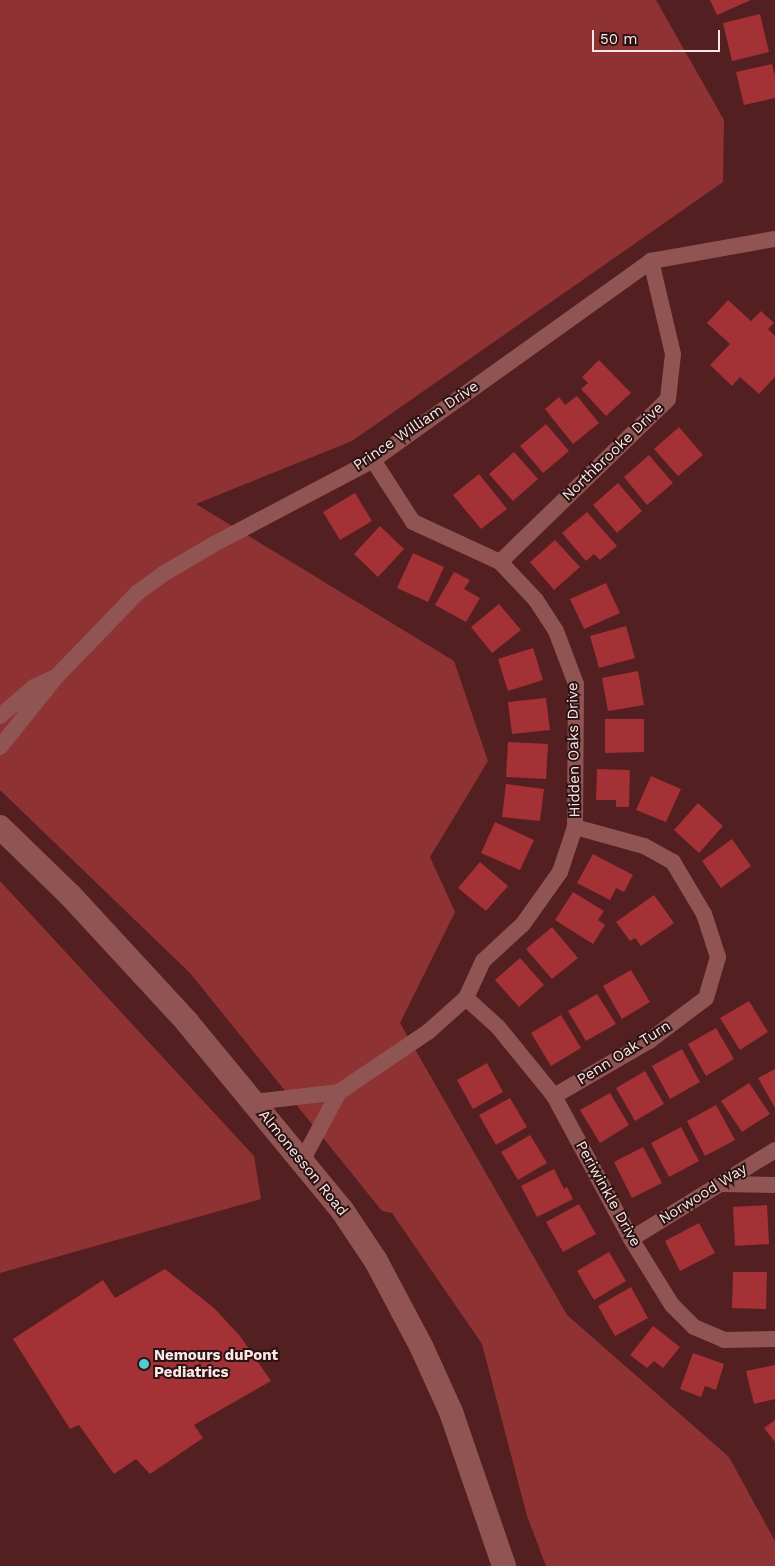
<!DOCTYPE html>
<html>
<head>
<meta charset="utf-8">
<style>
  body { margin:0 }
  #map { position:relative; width:775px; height:1566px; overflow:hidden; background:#541f20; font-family:"Work Sans",sans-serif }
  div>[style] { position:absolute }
  .green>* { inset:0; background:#8f3234 }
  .building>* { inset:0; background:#a33136 }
  .street>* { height:16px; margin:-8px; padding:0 8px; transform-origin:8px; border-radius:8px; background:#905553 }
  .secondary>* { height:24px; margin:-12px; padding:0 12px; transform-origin:12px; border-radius:12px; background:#905553 }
  .dots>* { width:14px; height:14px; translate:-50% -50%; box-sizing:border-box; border:2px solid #2a1312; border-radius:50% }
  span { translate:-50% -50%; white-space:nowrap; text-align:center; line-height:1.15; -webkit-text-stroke:4px #2a1312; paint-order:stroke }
  .street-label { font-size:15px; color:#fce6e5 }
  .poi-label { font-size:15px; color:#fce6e5; font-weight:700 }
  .left { translate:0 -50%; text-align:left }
  .scale { position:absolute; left:592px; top:30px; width:128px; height:22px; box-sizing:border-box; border:2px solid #fce6e5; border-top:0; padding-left:6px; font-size:15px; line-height:18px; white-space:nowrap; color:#fce6e5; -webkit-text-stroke:4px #2a1312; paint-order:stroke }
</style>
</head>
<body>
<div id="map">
  <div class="green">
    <i style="clip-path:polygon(0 0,656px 0,724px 120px,723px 182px,352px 441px,196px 504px,454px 661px,488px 761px,430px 857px,455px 912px,400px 1023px,567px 1315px,729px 1457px,775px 1541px,775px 1566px,546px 1566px,527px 1516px,482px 1344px,392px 1213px,382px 1211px,190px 973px,0 790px)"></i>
    <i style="clip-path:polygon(0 881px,254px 1156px,261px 1199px,0 1273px)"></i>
  </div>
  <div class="building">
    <i style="clip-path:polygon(710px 0,751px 0,717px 15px)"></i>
    <i style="clip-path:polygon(760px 14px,769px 52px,732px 61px,723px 23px)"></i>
    <i style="clip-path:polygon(772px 64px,775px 76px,775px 98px,744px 105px,736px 72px)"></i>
    <i style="clip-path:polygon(728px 300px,751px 321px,761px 311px,774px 323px,768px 329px,775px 336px,775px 377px,759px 394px,740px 377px,732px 386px,710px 365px,730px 344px,707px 323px)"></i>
    <i style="clip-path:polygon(599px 360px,631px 393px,606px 416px,581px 389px,588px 383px,582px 377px)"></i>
    <i style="clip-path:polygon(577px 396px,599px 423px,573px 444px,545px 409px,559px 397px,565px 405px)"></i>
    <i style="clip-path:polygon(546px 424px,569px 451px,543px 473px,520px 446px)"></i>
    <i style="clip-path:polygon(679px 427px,703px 455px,678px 476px,654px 449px)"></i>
    <i style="clip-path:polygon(514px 452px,538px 479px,513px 501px,489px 474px)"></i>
    <i style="clip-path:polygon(649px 455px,673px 483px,647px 505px,624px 477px)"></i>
    <i style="clip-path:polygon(479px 474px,507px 509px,481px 529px,453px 495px)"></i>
    <i style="clip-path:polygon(618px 483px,642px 511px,617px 533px,593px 505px)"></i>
    <i style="clip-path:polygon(355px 493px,372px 521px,340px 540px,323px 512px)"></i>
    <i style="clip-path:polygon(587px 512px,617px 546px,600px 560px,594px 554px,586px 561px,562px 533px)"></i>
    <i style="clip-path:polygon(380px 526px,404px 549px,378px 577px,354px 554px)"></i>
    <i style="clip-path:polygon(555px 540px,580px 567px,554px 590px,530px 562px)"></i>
    <i style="clip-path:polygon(413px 553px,444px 567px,428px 602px,397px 588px)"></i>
    <i style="clip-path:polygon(454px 572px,470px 580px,464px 589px,480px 598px,466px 622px,435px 605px)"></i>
    <i style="clip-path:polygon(606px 583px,620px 613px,584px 629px,570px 599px)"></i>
    <i style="clip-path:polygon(499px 604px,521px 630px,492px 653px,471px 627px)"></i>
    <i style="clip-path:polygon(626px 626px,635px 658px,599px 668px,590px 636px)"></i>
    <i style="clip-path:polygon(533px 648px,543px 680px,508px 691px,498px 659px)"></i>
    <i style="clip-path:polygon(638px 671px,644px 705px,608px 711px,602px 678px)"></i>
    <i style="clip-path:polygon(546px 698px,550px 730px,512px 734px,508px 702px)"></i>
    <i style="clip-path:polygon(605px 719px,644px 719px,644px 752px,605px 753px)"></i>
    <i style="clip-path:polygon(508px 742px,548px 744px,546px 779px,506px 777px)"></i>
    <i style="clip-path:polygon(597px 769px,630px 770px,629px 807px,616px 807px,616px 800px,596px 800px)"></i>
    <i style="clip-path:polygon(651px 776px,681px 789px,666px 822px,636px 810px)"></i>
    <i style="clip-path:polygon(506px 784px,544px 789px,540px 821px,502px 817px)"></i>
    <i style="clip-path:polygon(698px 803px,723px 826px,699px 853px,674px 830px)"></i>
    <i style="clip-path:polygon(495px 822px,534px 840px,520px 870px,481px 853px)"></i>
    <i style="clip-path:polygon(732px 839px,751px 866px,721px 888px,702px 861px)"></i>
    <i style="clip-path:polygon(593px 854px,633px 875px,624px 892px,616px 888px,610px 900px,577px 883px)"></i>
    <i style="clip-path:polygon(480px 862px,508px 886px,486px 911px,458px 888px)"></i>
    <i style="clip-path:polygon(573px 892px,604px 911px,598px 920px,605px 925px,593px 944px,555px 920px)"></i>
    <i style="clip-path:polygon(654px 895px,674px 923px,641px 946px,635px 938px,630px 941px,616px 922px)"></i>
    <i style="clip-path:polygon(552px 927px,578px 958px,552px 979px,526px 949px)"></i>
    <i style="clip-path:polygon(520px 958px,544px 985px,519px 1007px,495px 980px)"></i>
    <i style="clip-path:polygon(631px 970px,650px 1002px,622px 1019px,603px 986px)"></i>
    <i style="clip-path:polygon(597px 994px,616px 1024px,586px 1041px,568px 1011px)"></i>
    <i style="clip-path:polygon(749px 1001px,768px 1032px,740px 1050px,720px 1018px)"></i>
    <i style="clip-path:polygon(561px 1015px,581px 1048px,551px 1066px,531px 1033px)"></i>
    <i style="clip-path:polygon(716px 1028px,734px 1059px,706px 1076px,688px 1044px)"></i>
    <i style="clip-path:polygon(682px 1049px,700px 1082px,670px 1099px,652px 1066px)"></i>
    <i style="clip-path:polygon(487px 1063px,503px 1092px,473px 1109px,457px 1080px)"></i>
    <i style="clip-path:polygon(775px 1069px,775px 1108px,758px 1078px)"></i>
    <i style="clip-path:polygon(645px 1071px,664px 1104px,635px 1121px,616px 1088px)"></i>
    <i style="clip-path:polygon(749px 1083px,770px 1114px,742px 1132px,721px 1101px)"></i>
    <i style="clip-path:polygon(610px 1093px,629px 1125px,600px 1143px,580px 1110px)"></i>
    <i style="clip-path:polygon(510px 1098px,527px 1127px,496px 1145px,479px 1115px)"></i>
    <i style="clip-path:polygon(716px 1105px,735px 1140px,705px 1156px,687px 1121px)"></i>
    <i style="clip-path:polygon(681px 1127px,699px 1161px,669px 1177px,651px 1143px)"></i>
    <i style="clip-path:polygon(530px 1135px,547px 1163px,518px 1180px,501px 1152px)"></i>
    <i style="clip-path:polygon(643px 1147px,662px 1183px,632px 1198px,614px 1162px)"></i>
    <i style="clip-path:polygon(554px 1169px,564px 1189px,567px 1187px,573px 1199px,537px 1217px,521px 1186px)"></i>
    <i style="clip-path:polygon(579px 1204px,596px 1234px,563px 1252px,546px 1222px)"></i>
    <i style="clip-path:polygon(767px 1205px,769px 1244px,735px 1246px,733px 1207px)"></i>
    <i style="clip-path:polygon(699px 1223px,715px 1253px,680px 1271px,665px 1241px)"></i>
    <i style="clip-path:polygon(609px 1252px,626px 1281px,594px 1300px,577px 1271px)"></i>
    <i style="clip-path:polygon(165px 1269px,214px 1308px,240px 1336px,271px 1381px,194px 1425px,203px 1438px,150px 1474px,136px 1459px,114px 1474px,79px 1425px,70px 1429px,13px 1339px,103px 1280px,115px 1298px)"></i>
    <i style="clip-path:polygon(733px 1272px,767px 1272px,766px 1309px,732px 1308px)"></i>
    <i style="clip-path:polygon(631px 1287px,648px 1318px,615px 1336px,598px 1306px)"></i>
    <i style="clip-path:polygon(653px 1326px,680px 1347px,663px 1368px,654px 1361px,647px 1368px,630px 1355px)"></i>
    <i style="clip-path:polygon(693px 1353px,724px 1364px,716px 1390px,705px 1386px,701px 1397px,680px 1389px)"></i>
    <i style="clip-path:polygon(775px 1365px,775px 1399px,754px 1404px,746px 1371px)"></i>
    <i style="clip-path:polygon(775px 1420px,775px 1442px,764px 1428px)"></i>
  </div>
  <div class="street">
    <i style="left:500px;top:562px;width:234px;rotate:-44.1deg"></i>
    <i style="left:668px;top:399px;width:45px;rotate:-83.7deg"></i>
    <i style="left:673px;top:354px;width:96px;rotate:-103.3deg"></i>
    <i style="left:0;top:716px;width:45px;rotate:-40.5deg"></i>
    <i style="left:34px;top:687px;width:19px;rotate:-25deg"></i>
    <i style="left:0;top:747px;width:90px;rotate:-51.3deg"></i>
    <i style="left:56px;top:677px;width:117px;rotate:-46deg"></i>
    <i style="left:137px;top:593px;width:32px;rotate:-36deg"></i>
    <i style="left:163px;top:574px;width:59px;rotate:-30.5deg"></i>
    <i style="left:214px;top:544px;width:180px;rotate:-27.8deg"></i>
    <i style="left:373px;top:460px;width:342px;rotate:-35.6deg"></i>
    <i style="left:651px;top:261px;width:126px;rotate:-10.1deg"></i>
    <i style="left:466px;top:998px;width:43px;rotate:42.2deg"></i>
    <i style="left:498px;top:1027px;width:89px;rotate:50.9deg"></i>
    <i style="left:554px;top:1096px;width:162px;rotate:61.7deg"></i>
    <i style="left:631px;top:1239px;width:78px;rotate:58.2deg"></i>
    <i style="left:672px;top:1305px;width:31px;rotate:45deg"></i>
    <i style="left:694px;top:1327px;width:33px;rotate:23deg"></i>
    <i style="left:724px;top:1340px;width:51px;rotate:-1.1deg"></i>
    <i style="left:554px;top:1096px;width:110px;rotate:-30.1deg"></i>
    <i style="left:649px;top:1041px;width:71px;rotate:-37deg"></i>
    <i style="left:706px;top:998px;width:43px;rotate:-73.7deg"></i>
    <i style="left:718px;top:957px;width:45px;rotate:-108deg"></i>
    <i style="left:704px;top:914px;width:61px;rotate:-120.8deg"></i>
    <i style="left:673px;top:862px;width:33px;rotate:-151deg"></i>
    <i style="left:644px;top:846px;width:72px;rotate:-164.6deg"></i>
    <i style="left:254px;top:1102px;width:86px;rotate:-6.7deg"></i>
    <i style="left:302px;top:1161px;width:78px;rotate:-61.8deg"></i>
    <i style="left:339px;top:1092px;width:107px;rotate:-34deg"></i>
    <i style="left:428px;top:1032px;width:51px;rotate:-41.8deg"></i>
    <i style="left:466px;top:998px;width:41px;rotate:-65.3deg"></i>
    <i style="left:483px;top:961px;width:54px;rotate:-42.8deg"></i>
    <i style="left:523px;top:924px;width:64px;rotate:-54.6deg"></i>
    <i style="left:560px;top:872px;width:47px;rotate:-71.6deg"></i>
    <i style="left:575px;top:827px;width:143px;rotate:-89.6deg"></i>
    <i style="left:576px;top:684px;width:57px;rotate:-110.7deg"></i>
    <i style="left:556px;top:631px;width:37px;rotate:-123deg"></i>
    <i style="left:536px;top:600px;width:52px;rotate:-133.5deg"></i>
    <i style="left:500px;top:562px;width:96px;rotate:-155.3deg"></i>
    <i style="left:413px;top:522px;width:74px;rotate:-122.8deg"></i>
    <i style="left:720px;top:1184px;width:55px;rotate:1deg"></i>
    <i style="left:631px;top:1239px;width:169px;rotate:-31.7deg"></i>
  </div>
  <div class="secondary">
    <i style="left:0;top:827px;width:98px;rotate:44.2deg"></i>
    <i style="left:70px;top:895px;width:173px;rotate:47.3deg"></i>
    <i style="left:187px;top:1022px;width:244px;rotate:50.5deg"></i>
    <i style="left:342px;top:1210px;width:61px;rotate:56.3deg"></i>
    <i style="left:376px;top:1261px;width:98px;rotate:62.1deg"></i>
    <i style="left:422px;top:1348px;width:70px;rotate:65.6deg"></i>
    <i style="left:451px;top:1412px;width:163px;rotate:71deg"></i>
  </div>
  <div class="dots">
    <i style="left:144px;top:1364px;background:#52ccd5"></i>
  </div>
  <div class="street-label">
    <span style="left:416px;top:426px;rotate:-34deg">Prince William Drive</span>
    <span style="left:613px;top:452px;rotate:-44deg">Northbrooke Drive</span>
    <span style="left:574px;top:750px;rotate:-91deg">Hidden Oaks Drive</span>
    <span style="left:624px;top:1053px;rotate:-32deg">Penn Oak Turn</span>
    <span style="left:303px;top:1163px;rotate:51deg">Almonesson Road</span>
    <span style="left:608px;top:1194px;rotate:61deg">Periwinkle Drive</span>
    <span style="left:703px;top:1194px;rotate:-32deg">Norwood Way</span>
  </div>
  <div class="poi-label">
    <span class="left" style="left:154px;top:1364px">Nemours duPont<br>Pediatrics</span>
  </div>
  <div class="scale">50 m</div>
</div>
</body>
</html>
